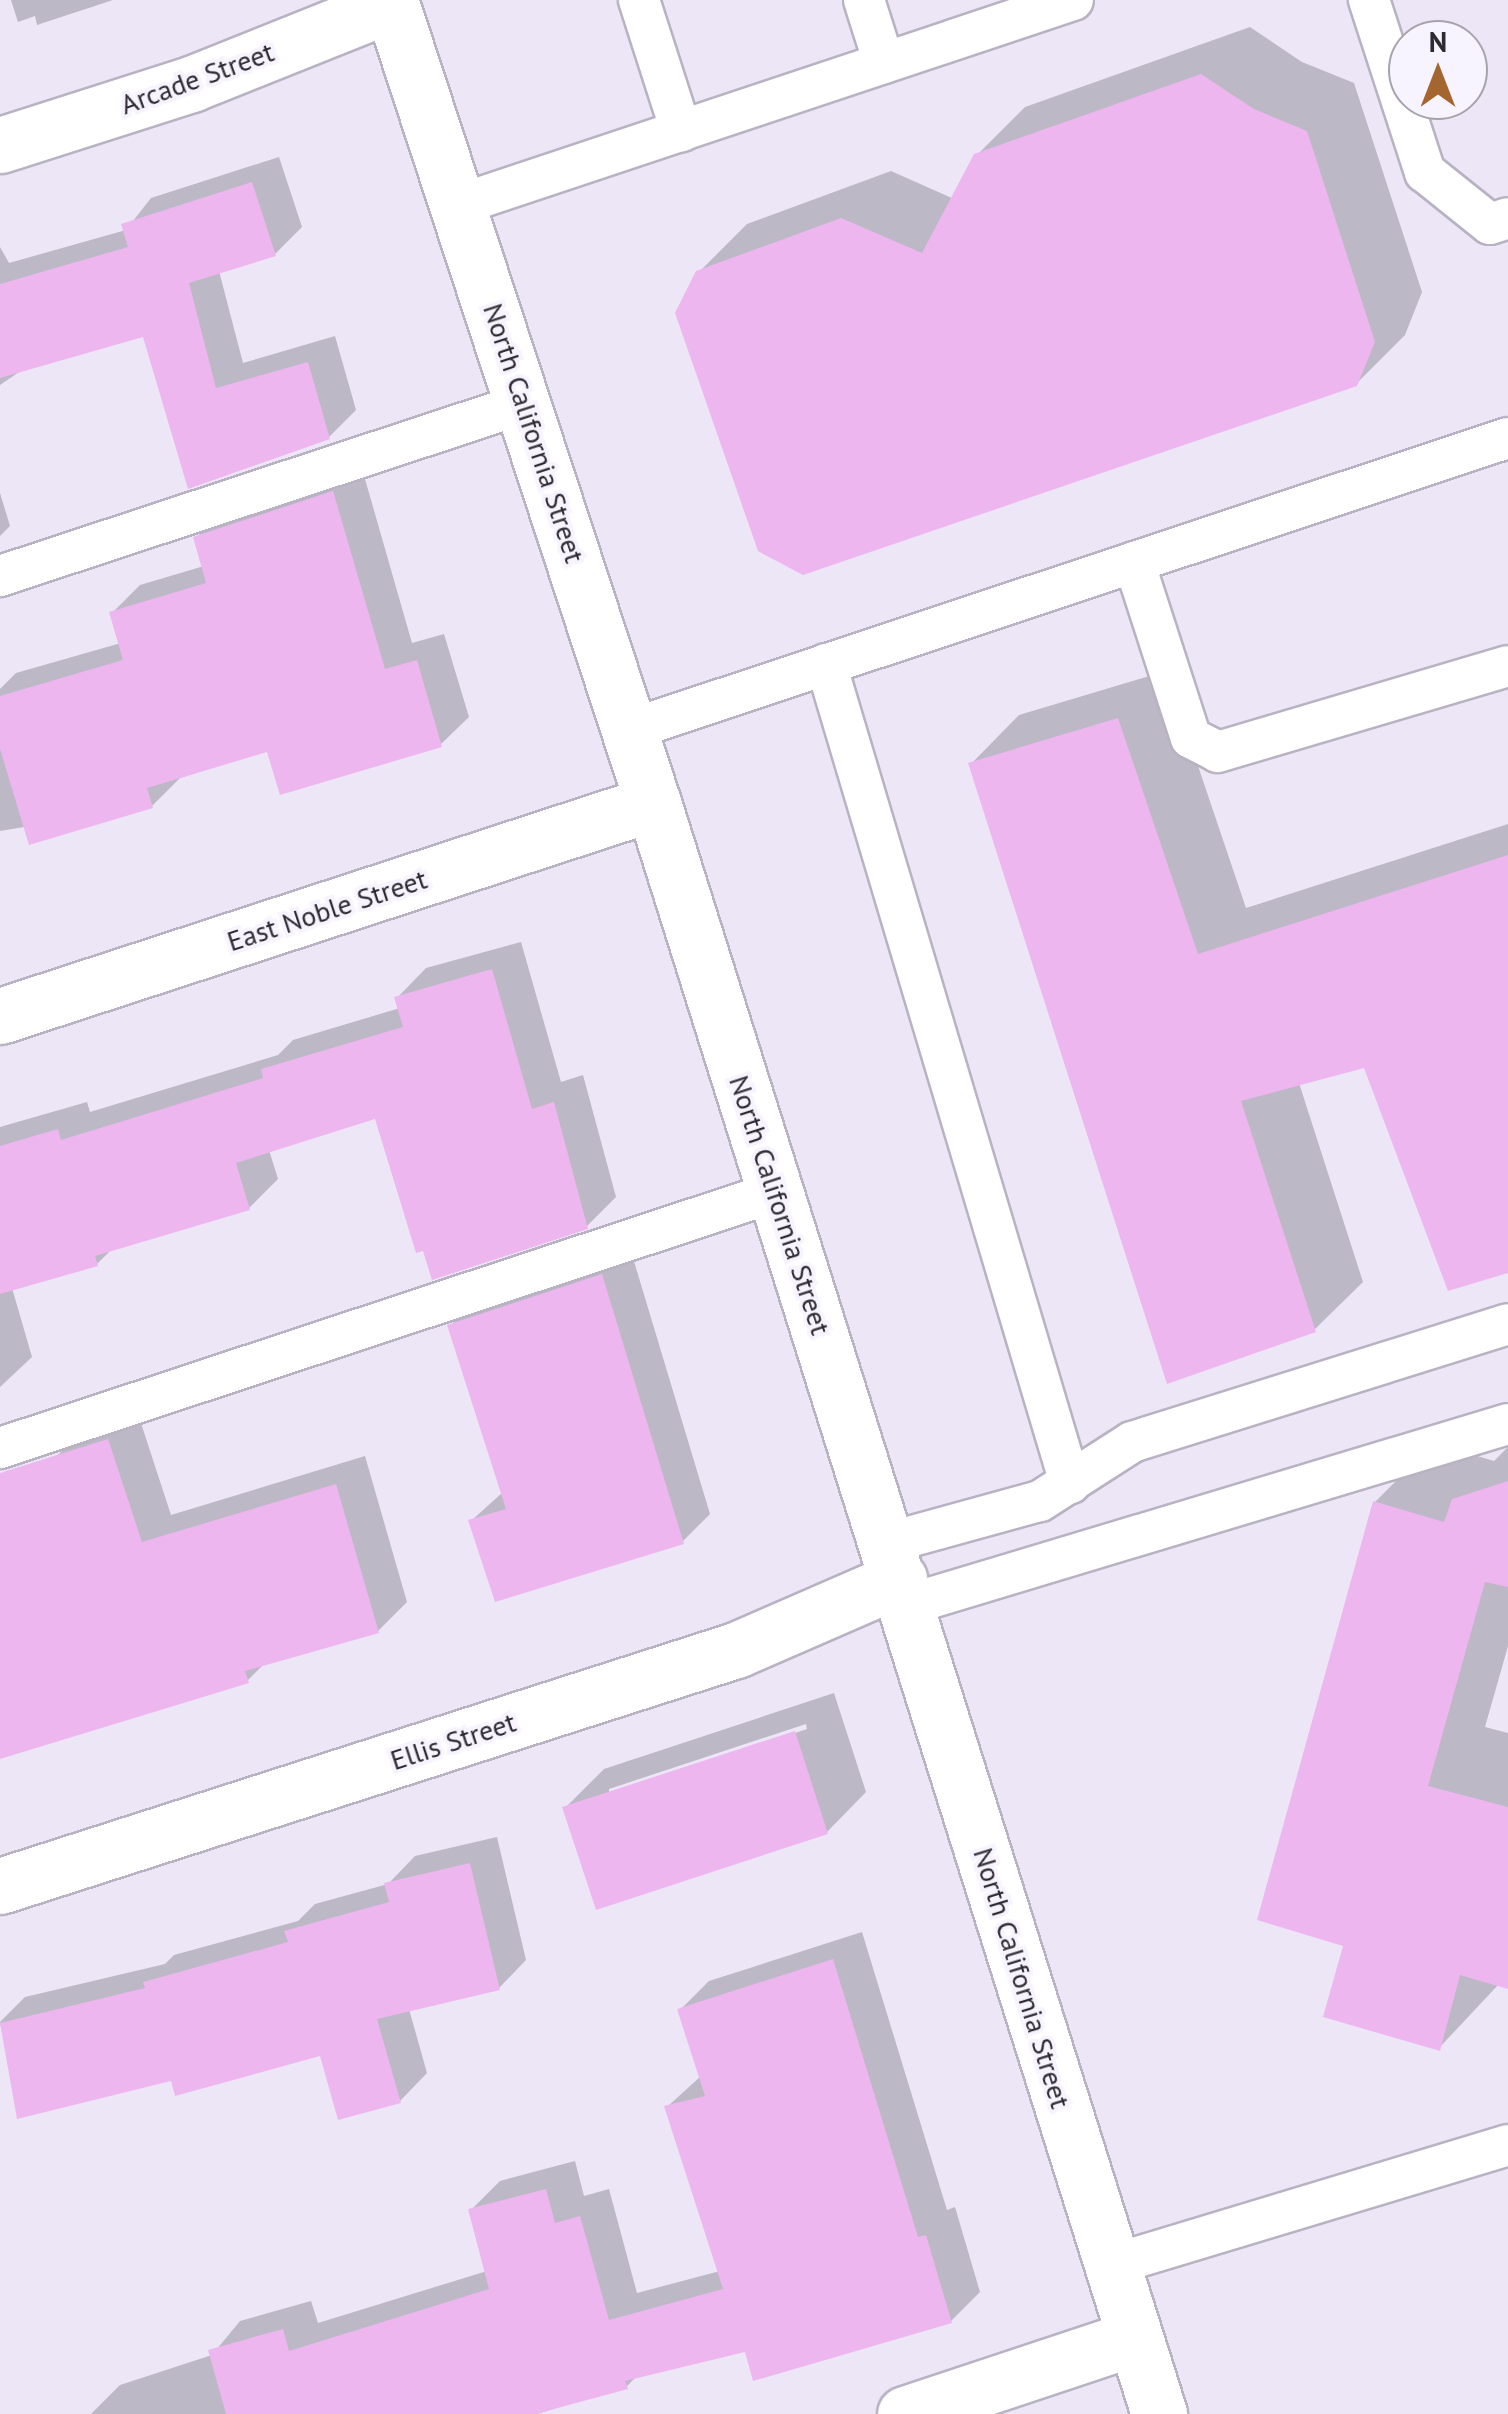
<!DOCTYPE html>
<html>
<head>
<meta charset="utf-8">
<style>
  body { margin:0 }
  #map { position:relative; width:1508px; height:2414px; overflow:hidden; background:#ece6f7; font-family:"PT Sans",sans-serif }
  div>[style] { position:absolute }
  .shadow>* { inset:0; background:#0003 }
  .building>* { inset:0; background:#eeb6ef }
  .roads { filter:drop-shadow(2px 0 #b8b2c2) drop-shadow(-2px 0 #b8b2c2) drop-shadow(0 2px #b8b2c2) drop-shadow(0 -2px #b8b2c2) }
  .service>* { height:40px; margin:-20px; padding:0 20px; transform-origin:20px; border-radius:20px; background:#fff }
  .minor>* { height:55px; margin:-27.5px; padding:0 27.5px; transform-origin:27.5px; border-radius:27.5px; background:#fff }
  .tertiary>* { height:55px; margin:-27.5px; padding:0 27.5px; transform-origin:27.5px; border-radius:27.5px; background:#fff }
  span { translate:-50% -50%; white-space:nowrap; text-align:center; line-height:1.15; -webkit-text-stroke:8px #f8f4ff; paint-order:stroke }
  .street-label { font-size:28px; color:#2d2a31 }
  .north { position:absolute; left:1388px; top:20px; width:100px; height:100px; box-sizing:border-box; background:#f8f4ff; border:2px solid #a7a3ad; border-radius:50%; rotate:0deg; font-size:28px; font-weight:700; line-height:40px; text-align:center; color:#2d2a31 }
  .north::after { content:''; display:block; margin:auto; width:35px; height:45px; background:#a5652e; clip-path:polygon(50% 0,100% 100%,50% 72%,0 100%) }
</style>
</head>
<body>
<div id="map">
  <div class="shadow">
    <i style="clip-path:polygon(11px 0,113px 0,37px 25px,35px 16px,18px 22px)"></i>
    <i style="clip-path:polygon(1250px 27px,1302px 62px,1354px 83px,1422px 292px,1405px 335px,1356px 384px,698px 273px,747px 224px,891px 171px,954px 199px,976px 156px,1025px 107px)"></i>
    <i style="clip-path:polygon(279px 157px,302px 227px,275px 254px,219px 271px,243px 363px,335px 336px,356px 410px,329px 437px,189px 486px,145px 334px,25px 368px,0 385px,0 247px,9px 263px,126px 230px,151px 198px)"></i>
    <i style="clip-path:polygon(361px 465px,412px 643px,444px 634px,469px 717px,441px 744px,269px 749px,180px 778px,152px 806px,0 831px,0 689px,16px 673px,121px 643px,112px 613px,140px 585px,204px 566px,196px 538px,224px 510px)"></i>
    <i style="clip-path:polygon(0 493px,10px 526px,0 536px)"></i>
    <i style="clip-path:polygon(1166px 671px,1246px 908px,1508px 824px,1508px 1270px,1366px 1065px,1299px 1083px,1363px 1282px,1314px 1330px,971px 764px,1019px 715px)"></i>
    <i style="clip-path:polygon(521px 942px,561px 1082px,583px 1075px,616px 1197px,586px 1227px,377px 1116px,269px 1150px,278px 1179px,249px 1208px,113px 1248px,97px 1264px,12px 1288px,32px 1357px,0 1387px,0 1127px,87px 1102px,90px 1112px,278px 1055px,293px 1040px,400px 1008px,397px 998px,426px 968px)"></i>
    <i style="clip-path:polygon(630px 1248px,710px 1514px,682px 1542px,471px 1521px,503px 1492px,450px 1326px,477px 1298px)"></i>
    <i style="clip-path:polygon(137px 1411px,171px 1515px,365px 1456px,407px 1602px,378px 1631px,265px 1663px,247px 1681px,0 1756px,0 1554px,56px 1457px,85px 1428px)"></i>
    <i style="clip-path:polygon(1434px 1443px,1494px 1461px,1508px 1447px,1508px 1646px,1485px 1727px,1508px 1733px,1508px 1987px,1499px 1984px,1439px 2048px,1346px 1945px,1375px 1502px)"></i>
    <i style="clip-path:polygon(evenodd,834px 1693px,866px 1792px,827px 1832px,565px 1808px,604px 1769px,834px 1693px,806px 1724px,807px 1729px,609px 1795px,609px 1789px,806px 1724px)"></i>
    <i style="clip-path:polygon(497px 1837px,526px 1960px,499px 1988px,409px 2009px,427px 2073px,400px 2101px,321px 2053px,173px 2078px,19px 2116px,0 2022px,25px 1997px,165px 1964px,174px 1955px,298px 1921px,315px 1904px,388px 1884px,415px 1856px)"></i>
    <i style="clip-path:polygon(862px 1932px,947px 2210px,955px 2207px,980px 2292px,951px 2321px,746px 2349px,637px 2376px,626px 2387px,537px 2414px,91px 2414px,120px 2385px,212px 2355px,240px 2321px,311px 2301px,318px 2323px,487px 2271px,471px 2210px,500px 2181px,575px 2161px,584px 2196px,609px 2189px,637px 2293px,720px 2271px,667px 2107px,701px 2076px,680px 2010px,709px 1981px)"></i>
  </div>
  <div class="building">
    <i style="clip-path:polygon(1201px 74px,1254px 109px,1307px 131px,1375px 342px,1357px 386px,803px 575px,758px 551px,675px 313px,696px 271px,841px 218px,922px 253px,974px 154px)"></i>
    <i style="clip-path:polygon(252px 182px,276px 256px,189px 283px,216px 388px,308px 362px,330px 439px,188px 489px,143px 337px,0 378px,0 284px,128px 247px,121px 224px)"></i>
    <i style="clip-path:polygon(333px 491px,385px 669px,417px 660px,442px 747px,280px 795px,267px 752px,147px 788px,153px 808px,29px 845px,0 749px,0 696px,123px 660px,109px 612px,206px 583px,193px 537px)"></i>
    <i style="clip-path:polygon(1118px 718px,1198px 954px,1508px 855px,1508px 1273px,1448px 1291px,1364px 1068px,1241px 1101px,1316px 1332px,1167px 1384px,968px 763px)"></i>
    <i style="clip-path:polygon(492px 969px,532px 1109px,554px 1102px,588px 1229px,432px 1280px,423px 1251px,416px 1253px,375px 1119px,236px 1163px,250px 1210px,95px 1256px,98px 1266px,0 1294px,0 1146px,58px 1129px,61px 1140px,263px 1078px,261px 1069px,403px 1027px,394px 997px)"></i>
    <i style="clip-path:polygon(602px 1274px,684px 1544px,495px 1602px,468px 1520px,506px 1509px,447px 1325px)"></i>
    <i style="clip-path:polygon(108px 1439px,142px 1542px,336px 1484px,379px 1633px,245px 1671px,249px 1683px,0 1759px,0 1473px)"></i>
    <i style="clip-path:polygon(1508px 1481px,1508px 1587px,1485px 1582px,1428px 1786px,1508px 1807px,1508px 1989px,1460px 1975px,1440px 2051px,1323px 2017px,1343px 1946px,1257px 1920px,1373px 1501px,1444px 1522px,1452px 1499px)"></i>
    <i style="clip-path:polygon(795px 1731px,828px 1834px,596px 1910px,562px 1807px)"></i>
    <i style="clip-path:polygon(470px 1863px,500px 1990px,377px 2019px,401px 2103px,338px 2120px,320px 2056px,175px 2096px,171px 2081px,17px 2119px,0 2023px,145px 1988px,143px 1982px,288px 1942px,284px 1931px,389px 1902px,384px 1883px)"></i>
    <i style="clip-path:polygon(833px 1959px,918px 2237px,926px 2235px,952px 2323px,753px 2381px,745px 2352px,625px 2381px,628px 2389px,535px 2414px,226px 2414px,208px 2350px,283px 2329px,289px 2351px,489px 2289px,468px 2209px,546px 2189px,555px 2223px,580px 2216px,609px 2320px,723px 2289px,664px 2106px,705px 2096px,677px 2009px)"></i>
  </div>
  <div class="roads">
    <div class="service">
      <i style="left:639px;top:0;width:138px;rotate:72.2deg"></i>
      <i style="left:864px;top:0;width:66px;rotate:72.4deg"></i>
      <i style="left:1369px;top:0;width:181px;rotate:72deg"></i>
      <i style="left:1425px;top:172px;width:83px;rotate:38.7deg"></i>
      <i style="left:1490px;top:224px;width:19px;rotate:-18deg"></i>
      <i style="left:461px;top:204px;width:645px;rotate:-18.43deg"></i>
      <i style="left:1134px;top:562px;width:185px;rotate:72.1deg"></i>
      <i style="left:1191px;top:738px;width:30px;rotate:27deg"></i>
      <i style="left:1218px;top:752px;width:302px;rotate:-16.5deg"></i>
      <i style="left:0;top:576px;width:553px;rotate:-18.24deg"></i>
      <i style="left:826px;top:664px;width:855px;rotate:73.41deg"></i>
      <i style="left:629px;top:730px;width:926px;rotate:-18.38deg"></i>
      <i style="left:0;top:1448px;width:816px;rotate:-18.28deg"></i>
      <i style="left:887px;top:1543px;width:159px;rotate:-15.4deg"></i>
      <i style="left:1040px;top:1501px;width:109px;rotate:-32.7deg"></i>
      <i style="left:1132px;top:1442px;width:394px;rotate:-17.4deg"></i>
      <i style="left:907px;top:1605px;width:628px;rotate:-16.76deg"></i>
      <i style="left:1111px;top:2265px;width:415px;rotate:-16.8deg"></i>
    </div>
    <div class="minor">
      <i style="left:0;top:145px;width:201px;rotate:-17.7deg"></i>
      <i style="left:191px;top:84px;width:215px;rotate:-21.8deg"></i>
      <i style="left:0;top:1016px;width:687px;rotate:-18.07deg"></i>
      <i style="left:0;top:1886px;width:773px;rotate:-17.78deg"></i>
      <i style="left:736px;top:1650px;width:178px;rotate:-23.5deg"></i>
      <i style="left:905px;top:2414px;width:241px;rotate:-18.4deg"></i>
    </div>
    <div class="tertiary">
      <i style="left:390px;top:0;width:845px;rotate:71.87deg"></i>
      <i style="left:653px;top:803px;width:1689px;rotate:72.56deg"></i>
    </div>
  </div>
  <div class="street-label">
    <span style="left:197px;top:78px;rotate:-20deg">Arcade Street</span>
    <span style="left:534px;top:433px;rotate:72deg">North California Street</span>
    <span style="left:327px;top:910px;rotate:-18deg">East Noble Street</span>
    <span style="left:780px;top:1205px;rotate:72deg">North California Street</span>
    <span style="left:453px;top:1741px;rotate:-18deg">Ellis Street</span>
    <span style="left:1022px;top:1978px;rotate:73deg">North California Street</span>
  </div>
  <div class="north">N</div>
</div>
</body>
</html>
